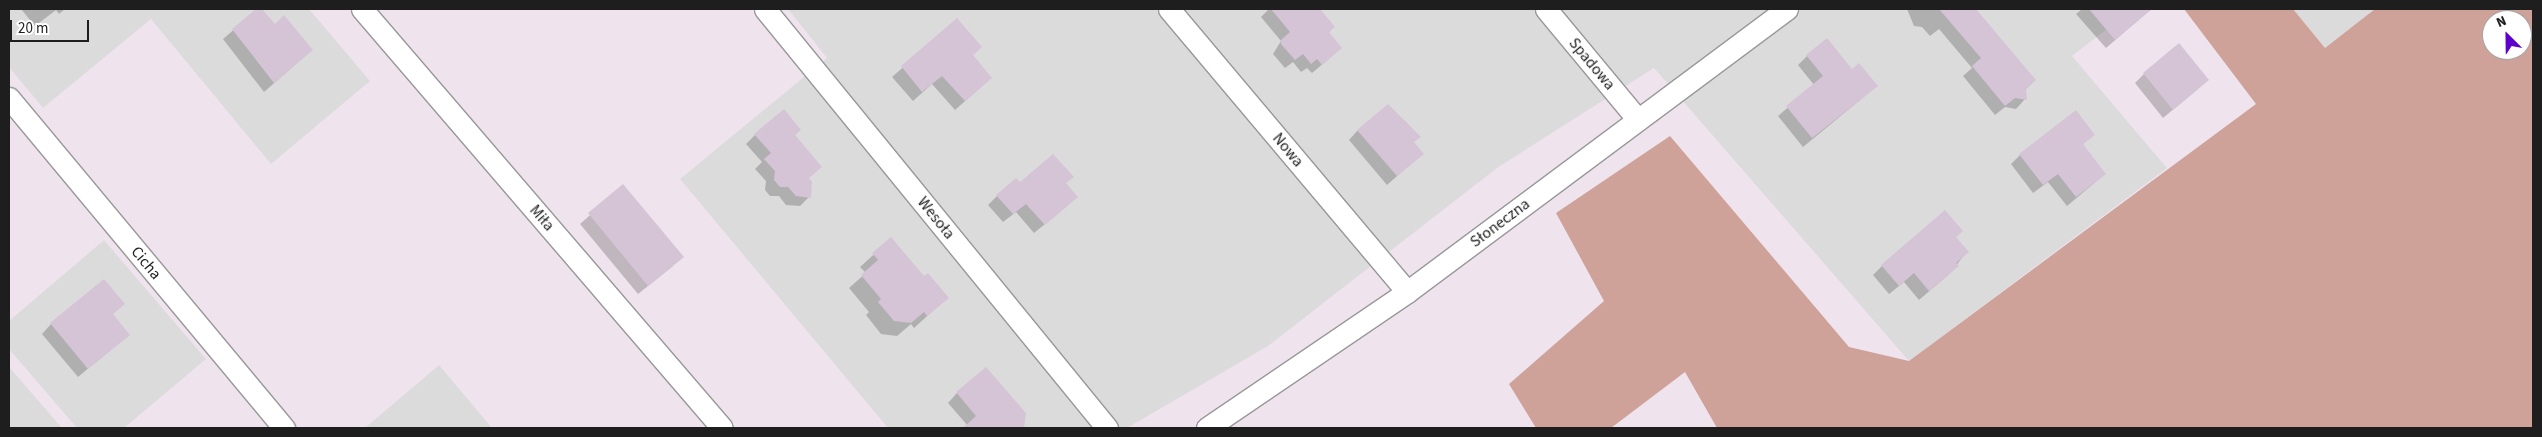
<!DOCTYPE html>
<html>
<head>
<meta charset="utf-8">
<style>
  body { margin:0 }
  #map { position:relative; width:2542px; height:437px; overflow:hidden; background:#efe4ee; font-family:"Source Sans 3",sans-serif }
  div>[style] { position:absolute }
  .residential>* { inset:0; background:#dcdbdc }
  .forest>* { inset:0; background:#cea199 }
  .shadow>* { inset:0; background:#0003 }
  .building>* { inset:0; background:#d4c4d6 }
  .roads { filter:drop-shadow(1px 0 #989898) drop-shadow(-1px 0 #989898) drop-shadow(0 1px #989898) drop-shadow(0 -1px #989898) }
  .street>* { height:21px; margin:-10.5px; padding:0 10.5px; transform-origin:10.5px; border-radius:10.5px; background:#fff }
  span { translate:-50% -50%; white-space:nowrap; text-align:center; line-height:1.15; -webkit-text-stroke:4px #fff; paint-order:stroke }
  .street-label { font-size:16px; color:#1e1e1e }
  .frame { position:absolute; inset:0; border:10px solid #1e1e1e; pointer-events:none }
  .north { position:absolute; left:2482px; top:10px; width:50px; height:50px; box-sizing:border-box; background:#fff; border:1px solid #a5a5a5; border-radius:50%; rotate:337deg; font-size:14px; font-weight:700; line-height:20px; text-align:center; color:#1e1e1e }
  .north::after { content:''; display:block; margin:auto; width:18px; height:22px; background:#5d00cc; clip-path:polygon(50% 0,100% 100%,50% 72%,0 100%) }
  .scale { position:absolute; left:10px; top:20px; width:79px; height:22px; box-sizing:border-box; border:2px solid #1e1e1e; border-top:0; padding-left:6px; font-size:15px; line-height:18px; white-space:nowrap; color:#1e1e1e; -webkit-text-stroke:4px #fff; paint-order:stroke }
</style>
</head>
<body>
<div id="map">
  <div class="residential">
    <i style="clip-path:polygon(9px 9px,309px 9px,370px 81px,271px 164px,151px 19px,43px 108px,9px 67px)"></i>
    <i style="clip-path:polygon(788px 9px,2133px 9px,2072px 56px,2167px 168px,1909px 361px,1654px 68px,1497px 168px,1268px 346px,1127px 428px,888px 428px,680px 179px,827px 58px)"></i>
    <i style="clip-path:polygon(2293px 9px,2375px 9px,2325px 48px)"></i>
    <i style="clip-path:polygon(104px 240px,206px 359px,124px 428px,77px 428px,9px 349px,9px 321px)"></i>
    <i style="clip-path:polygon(439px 365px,492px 428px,365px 428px)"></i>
    <i style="clip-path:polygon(9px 367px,62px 428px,9px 428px)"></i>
  </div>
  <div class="forest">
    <i style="clip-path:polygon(evenodd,2184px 9px,2293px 9px,2325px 48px,2375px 9px,2533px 9px,2533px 428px,1717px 428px,1685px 372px,1611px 428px,1536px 428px,1509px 384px,1604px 301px,1556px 213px,1670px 136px,1849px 347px,1909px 361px,2256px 104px,2184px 9px,2492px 20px,2522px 20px,2522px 50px,2492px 50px,2492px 20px)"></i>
  </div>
  <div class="shadow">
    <i style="clip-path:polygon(21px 9px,65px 9px,59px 14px,56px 10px,35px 26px)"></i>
    <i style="clip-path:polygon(258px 9px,275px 26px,312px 50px,264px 92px,223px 39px)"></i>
    <i style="clip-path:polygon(1269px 9px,1318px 9px,1334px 27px,1328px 33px,1331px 57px,1312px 73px,1307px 68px,1301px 72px,1293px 62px,1285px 68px,1273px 54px,1281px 41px,1261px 17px)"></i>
    <i style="clip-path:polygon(1907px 9px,1974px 9px,2035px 80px,2025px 90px,2025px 99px,2016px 109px,2005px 107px,1995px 115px,1963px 76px,1972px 68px,1939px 29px,1930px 36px,1922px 27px,1914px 26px)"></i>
    <i style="clip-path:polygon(2082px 9px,2149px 9px,2150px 10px,2106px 48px,2076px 14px)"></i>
    <i style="clip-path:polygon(957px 20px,981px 87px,955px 110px,932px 84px,913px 101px,892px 77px)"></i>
    <i style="clip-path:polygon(1807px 56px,1852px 70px,1877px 86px,1803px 147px,1778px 116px,1814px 85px,1798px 65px)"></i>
    <i style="clip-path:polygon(2144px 74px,2198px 89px,2163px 118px,2135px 83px)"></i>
    <i style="clip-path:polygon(1405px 121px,1419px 137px,1413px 142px,1422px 154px,1387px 185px,1349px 140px,1358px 130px)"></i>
    <i style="clip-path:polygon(2093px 134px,2082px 145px,2105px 174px,2067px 206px,2048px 182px,2033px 193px,2011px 164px,2020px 155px)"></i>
    <i style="clip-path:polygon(755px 135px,794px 136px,808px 179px,809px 197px,800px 206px,786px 205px,779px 196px,770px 196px,765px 190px,766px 181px,755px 169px,762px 162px,746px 144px)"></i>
    <i style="clip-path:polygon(1020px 184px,1065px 184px,1067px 206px,1034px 233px,1016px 212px,1003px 222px,988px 205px,997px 196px)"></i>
    <i style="clip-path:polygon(623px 186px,673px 266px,638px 294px,580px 224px)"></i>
    <i style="clip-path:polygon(1954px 237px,1967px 252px,1948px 275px,1919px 300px,1904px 282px,1889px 294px,1873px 275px,1882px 266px)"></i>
    <i style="clip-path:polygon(891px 239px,924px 278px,947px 298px,914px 328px,911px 324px,897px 336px,881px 334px,866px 315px,869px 312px,849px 288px,866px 273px,860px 267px)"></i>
    <i style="clip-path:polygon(112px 315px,128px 335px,78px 377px,42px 334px,51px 324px)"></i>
    <i style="clip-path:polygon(957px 393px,1023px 428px,965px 428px,968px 426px,948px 403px)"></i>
  </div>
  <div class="building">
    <i style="clip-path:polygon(256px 9px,262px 9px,275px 24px,284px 15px,313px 50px,274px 83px,232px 29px)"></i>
    <i style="clip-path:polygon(1271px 9px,1320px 9px,1335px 27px,1329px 32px,1342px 48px,1322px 65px,1317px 59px,1311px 64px,1303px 54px,1295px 60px,1281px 44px,1281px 40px,1290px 32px)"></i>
    <i style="clip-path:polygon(1939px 9px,1976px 9px,2036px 80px,2026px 89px,2027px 100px,2015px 98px,2005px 106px,1972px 66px,1981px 58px)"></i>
    <i style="clip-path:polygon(2089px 9px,2152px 9px,2115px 40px)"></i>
    <i style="clip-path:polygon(957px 18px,982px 47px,973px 55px,992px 78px,965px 101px,942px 76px,922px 92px,901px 66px)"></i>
    <i style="clip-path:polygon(1827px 38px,1852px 69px,1859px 63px,1878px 86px,1812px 138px,1786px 106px,1823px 76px,1806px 55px)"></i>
    <i style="clip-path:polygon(2179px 43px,2209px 80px,2173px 110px,2143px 73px)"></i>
    <i style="clip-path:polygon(1388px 104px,1421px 137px,1414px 142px,1424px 154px,1397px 176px,1357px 130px)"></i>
    <i style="clip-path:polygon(784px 109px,801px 130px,795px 135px,822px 167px,809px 178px,812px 182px,811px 198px,796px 196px,788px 187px,780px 187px,774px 180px,775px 171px,764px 159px,771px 153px,754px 134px)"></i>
    <i style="clip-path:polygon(2076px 110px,2095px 135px,2083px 144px,2106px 174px,2076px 197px,2058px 174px,2043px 185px,2019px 154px)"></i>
    <i style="clip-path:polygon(1053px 154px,1074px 177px,1066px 183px,1078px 197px,1045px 225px,1026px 204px,1013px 214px,996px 195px,1016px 178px,1020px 182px)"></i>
    <i style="clip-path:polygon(623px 184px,684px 257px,648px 286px,588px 213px)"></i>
    <i style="clip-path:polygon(1945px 210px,1963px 231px,1956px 237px,1969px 252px,1956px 263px,1959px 266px,1929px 291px,1914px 273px,1899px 286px,1881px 265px)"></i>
    <i style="clip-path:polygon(891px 237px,924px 276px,928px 273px,949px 298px,927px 316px,924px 312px,911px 323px,894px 321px,878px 302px,881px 299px,861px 275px,878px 260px,872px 253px)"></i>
    <i style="clip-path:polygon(104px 279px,125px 304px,113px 314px,130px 335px,88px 369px,50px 323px)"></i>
    <i style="clip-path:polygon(986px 367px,1026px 413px,1024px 428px,963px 428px,976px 416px,956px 392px)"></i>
  </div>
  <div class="roads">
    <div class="street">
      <i style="left:362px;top:9px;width:552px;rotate:49.33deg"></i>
      <i style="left:765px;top:9px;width:541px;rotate:50.78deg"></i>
      <i style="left:1169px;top:9px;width:370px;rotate:49.9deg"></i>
      <i style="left:1546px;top:9px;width:144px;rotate:50.3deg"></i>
      <i style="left:9px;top:98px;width:430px;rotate:50.2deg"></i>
      <i style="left:1207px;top:428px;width:242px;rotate:-34.2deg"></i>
      <i style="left:1407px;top:292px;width:474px;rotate:-36.7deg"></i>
    </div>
  </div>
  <div class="street-label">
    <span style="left:1592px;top:64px;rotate:50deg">Spadowa</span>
    <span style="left:1288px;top:150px;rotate:50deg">Nowa</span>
    <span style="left:542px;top:218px;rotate:49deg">Miła</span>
    <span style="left:936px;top:218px;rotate:51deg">Wesoła</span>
    <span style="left:1500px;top:223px;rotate:-37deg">Słoneczna</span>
    <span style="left:146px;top:263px;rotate:50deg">Cicha</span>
  </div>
  <div class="frame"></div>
  <div class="north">N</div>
  <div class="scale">20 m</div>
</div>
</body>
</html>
